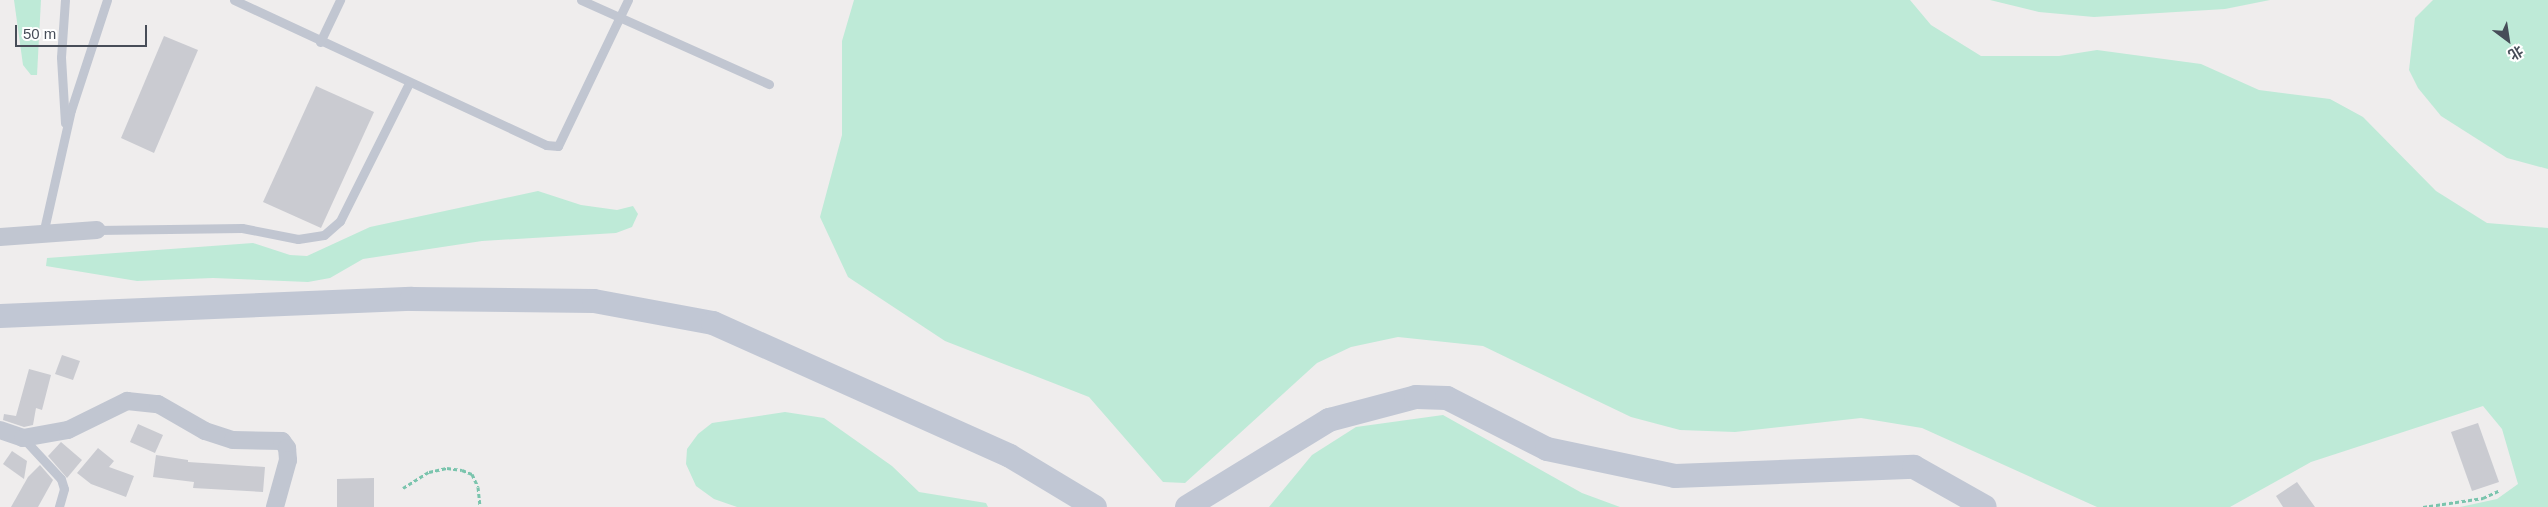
<!DOCTYPE html>
<html>
<head>
<meta charset="utf-8">
<style>
  body { margin:0 }
  #map { position:relative; width:2548px; height:507px; overflow:hidden; background:#efeded; font-family:Helvetica,"Noto Sans SC",sans-serif }
  div>[style] { position:absolute }
  .green>* { inset:0; background:#beead7 }
  .building>* { inset:0; background:#cacbd1 }
  .path>* { height:3px; margin-top:-1.5px; transform-origin:0; background:repeating-linear-gradient(90deg,#7ac4ad 0 4px,transparent 0 6.5px) }
  .lane>* { height:9px; margin:-4.5px; padding:0 4.5px; transform-origin:4.5px; border-radius:4.5px; background:#c1c6d1 }
  .street>* { height:18px; margin:-9px; padding:0 9px; transform-origin:9px; border-radius:9px; background:#c1c6d1 }
  .secondary>* { height:24px; margin:-12px; padding:0 12px; transform-origin:12px; border-radius:12px; background:#c1c7d4 }
  span { translate:-50% -50%; white-space:nowrap; text-align:center; line-height:1.15; -webkit-text-stroke:4px #fff; paint-order:stroke }
  .north { position:absolute; left:2483px; top:15px; width:50px; height:50px; -webkit-text-stroke:4px #fff; paint-order:stroke; rotate:149deg; font-size:14px; font-weight:700; line-height:20px; text-align:center; color:#474d58 }
  .north::after { content:''; display:block; margin:auto; width:18px; height:22px; background:#474d58; clip-path:polygon(50% 0,100% 100%,50% 72%,0 100%) }
  .scale { position:absolute; left:15px; top:25px; width:132px; height:22px; box-sizing:border-box; border:2px solid #474d58; border-top:0; padding-left:6px; font-size:15px; line-height:18px; white-space:nowrap; color:#474d58; -webkit-text-stroke:4px #fff; paint-order:stroke }
</style>
</head>
<body>
<div id="map">
  <div class="green">
    <i style="clip-path:polygon(14px 0,41px 0,37px 75px,31px 75px,23px 65px)"></i>
    <i style="clip-path:polygon(854px 0,1910px 0,1931px 25px,1981px 56px,2059px 56px,2097px 50px,2201px 64px,2259px 90px,2330px 99px,2363px 117px,2436px 191px,2487px 223px,2548px 228px,2548px 507px,2460px 507px,2497px 499px,2518px 484px,2502px 429px,2483px 406px,2311px 462px,2230px 507px,2097px 507px,1922px 428px,1861px 418px,1735px 432px,1680px 430px,1631px 417px,1483px 346px,1398px 337px,1351px 347px,1317px 363px,1185px 483px,1163px 482px,1089px 397px,945px 341px,848px 277px,820px 217px,842px 135px,842px 41px)"></i>
    <i style="clip-path:polygon(1990px 0,2270px 0,2225px 9px,2094px 17px,2039px 12px)"></i>
    <i style="clip-path:polygon(2433px 0,2548px 0,2548px 169px,2507px 158px,2441px 116px,2418px 88px,2409px 70px,2415px 18px)"></i>
    <i style="clip-path:polygon(538px 191px,581px 205px,617px 210px,633px 206px,638px 214px,632px 227px,616px 233px,482px 241px,363px 259px,330px 278px,308px 282px,213px 278px,137px 281px,46px 266px,47px 258px,253px 243px,290px 255px,307px 256px,370px 227px)"></i>
    <i style="clip-path:polygon(785px 412px,824px 418px,892px 466px,919px 492px,986px 503px,988px 507px,737px 507px,714px 499px,696px 486px,686px 464px,687px 449px,698px 434px,712px 423px)"></i>
    <i style="clip-path:polygon(1443px 415px,1582px 493px,1620px 507px,1269px 507px,1312px 455px,1356px 427px)"></i>
  </div>
  <div class="building">
    <i style="clip-path:polygon(164px 36px,198px 50px,154px 153px,121px 138px)"></i>
    <i style="clip-path:polygon(316px 86px,374px 112px,321px 228px,263px 202px)"></i>
    <i style="clip-path:polygon(62px 355px,80px 361px,73px 380px,55px 374px)"></i>
    <i style="clip-path:polygon(29px 369px,51px 375px,42px 410px,36px 408px,33px 425px,24px 427px,3px 420px,4px 414px,16px 416px)"></i>
    <i style="clip-path:polygon(2478px 423px,2499px 482px,2472px 491px,2451px 432px)"></i>
    <i style="clip-path:polygon(138px 424px,163px 435px,155px 453px,130px 442px)"></i>
    <i style="clip-path:polygon(61px 442px,82px 460px,67px 478px,48px 456px)"></i>
    <i style="clip-path:polygon(98px 448px,114px 461px,109px 467px,134px 476px,126px 497px,91px 484px,77px 473px)"></i>
    <i style="clip-path:polygon(12px 451px,27px 461px,24px 479px,3px 464px)"></i>
    <i style="clip-path:polygon(156px 455px,188px 460px,188px 462px,265px 467px,263px 492px,193px 488px,194px 482px,153px 477px)"></i>
    <i style="clip-path:polygon(40px 465px,53px 480px,38px 507px,11px 507px,28px 477px)"></i>
    <i style="clip-path:polygon(374px 478px,374px 507px,337px 507px,337px 479px)"></i>
    <i style="clip-path:polygon(2297px 482px,2315px 507px,2283px 507px,2276px 496px)"></i>
  </div>
  <div class="path">
    <i style="left:403px;top:488px;width:31px;rotate:-32deg"></i>
    <i style="left:429px;top:472px;width:18px;rotate:-13deg"></i>
    <i style="left:447px;top:468px;width:15px;rotate:8deg"></i>
    <i style="left:462px;top:470px;width:11px;rotate:22deg"></i>
    <i style="left:472px;top:474px;width:14px;rotate:65deg"></i>
    <i style="left:478px;top:487px;width:20px;rotate:84deg"></i>
    <i style="left:2423px;top:507px;width:61px;rotate:-8.5deg"></i>
    <i style="left:2483px;top:498px;width:17px;rotate:-25deg"></i>
  </div>
  <div class="lane">
    <i style="left:234px;top:0;width:344px;rotate:24.9deg"></i>
    <i style="left:546px;top:145px;width:12px;rotate:5deg"></i>
    <i style="left:558px;top:146px;width:162px;rotate:-64.4deg"></i>
    <i style="left:581px;top:0;width:206px;rotate:24.1deg"></i>
    <i style="left:320px;top:42px;width:47px;rotate:-64.5deg"></i>
    <i style="left:65px;top:123px;width:66px;rotate:-93.5deg"></i>
    <i style="left:61px;top:57px;width:57px;rotate:-86deg"></i>
    <i style="left:97px;top:230px;width:145px;rotate:-0.8deg"></i>
    <i style="left:242px;top:228px;width:57px;rotate:11.1deg"></i>
    <i style="left:298px;top:239px;width:26px;rotate:-9deg"></i>
    <i style="left:324px;top:235px;width:21px;rotate:-41deg"></i>
    <i style="left:340px;top:221px;width:154px;rotate:-63.4deg"></i>
    <i style="left:43px;top:234px;width:127px;rotate:-77.3deg"></i>
    <i style="left:71px;top:110px;width:116px;rotate:-71.9deg"></i>
    <i style="left:24px;top:439px;width:54px;rotate:47.2deg"></i>
    <i style="left:61px;top:479px;width:10px;rotate:73deg"></i>
    <i style="left:64px;top:489px;width:19px;rotate:106deg"></i>
  </div>
  <div class="street">
    <i style="left:0;top:237px;width:97px;rotate:-4.1deg"></i>
    <i style="left:0;top:430px;width:24px;rotate:19deg"></i>
    <i style="left:23px;top:438px;width:46px;rotate:-10.1deg"></i>
    <i style="left:68px;top:430px;width:66px;rotate:-26.2deg"></i>
    <i style="left:127px;top:401px;width:31px;rotate:6deg"></i>
    <i style="left:158px;top:404px;width:54px;rotate:29.9deg"></i>
    <i style="left:205px;top:431px;width:29px;rotate:18deg"></i>
    <i style="left:233px;top:440px;width:49px;rotate:1.2deg"></i>
    <i style="left:282px;top:441px;width:9px;rotate:54deg"></i>
    <i style="left:287px;top:448px;width:12px;rotate:85deg"></i>
    <i style="left:288px;top:460px;width:49px;rotate:105.5deg"></i>
  </div>
  <div class="secondary">
    <i style="left:0;top:316px;width:412px;rotate:-2.4deg"></i>
    <i style="left:412px;top:299px;width:182px;rotate:0.6deg"></i>
    <i style="left:594px;top:301px;width:121px;rotate:10.5deg"></i>
    <i style="left:713px;top:323px;width:325px;rotate:24.1deg"></i>
    <i style="left:1010px;top:456px;width:99px;rotate:31deg"></i>
    <i style="left:1187px;top:507px;width:167px;rotate:-31.5deg"></i>
    <i style="left:1329px;top:420px;width:90px;rotate:-14.8deg"></i>
    <i style="left:1416px;top:397px;width:31px;rotate:2deg"></i>
    <i style="left:1447px;top:398px;width:112px;rotate:27deg"></i>
    <i style="left:1547px;top:449px;width:131px;rotate:11.9deg"></i>
    <i style="left:1675px;top:476px;width:239px;rotate:-2.2deg"></i>
    <i style="left:1914px;top:467px;width:81px;rotate:29.4deg"></i>
  </div>
  <div class="north">北</div>
  <div class="scale">50 m</div>
</div>
</body>
</html>
